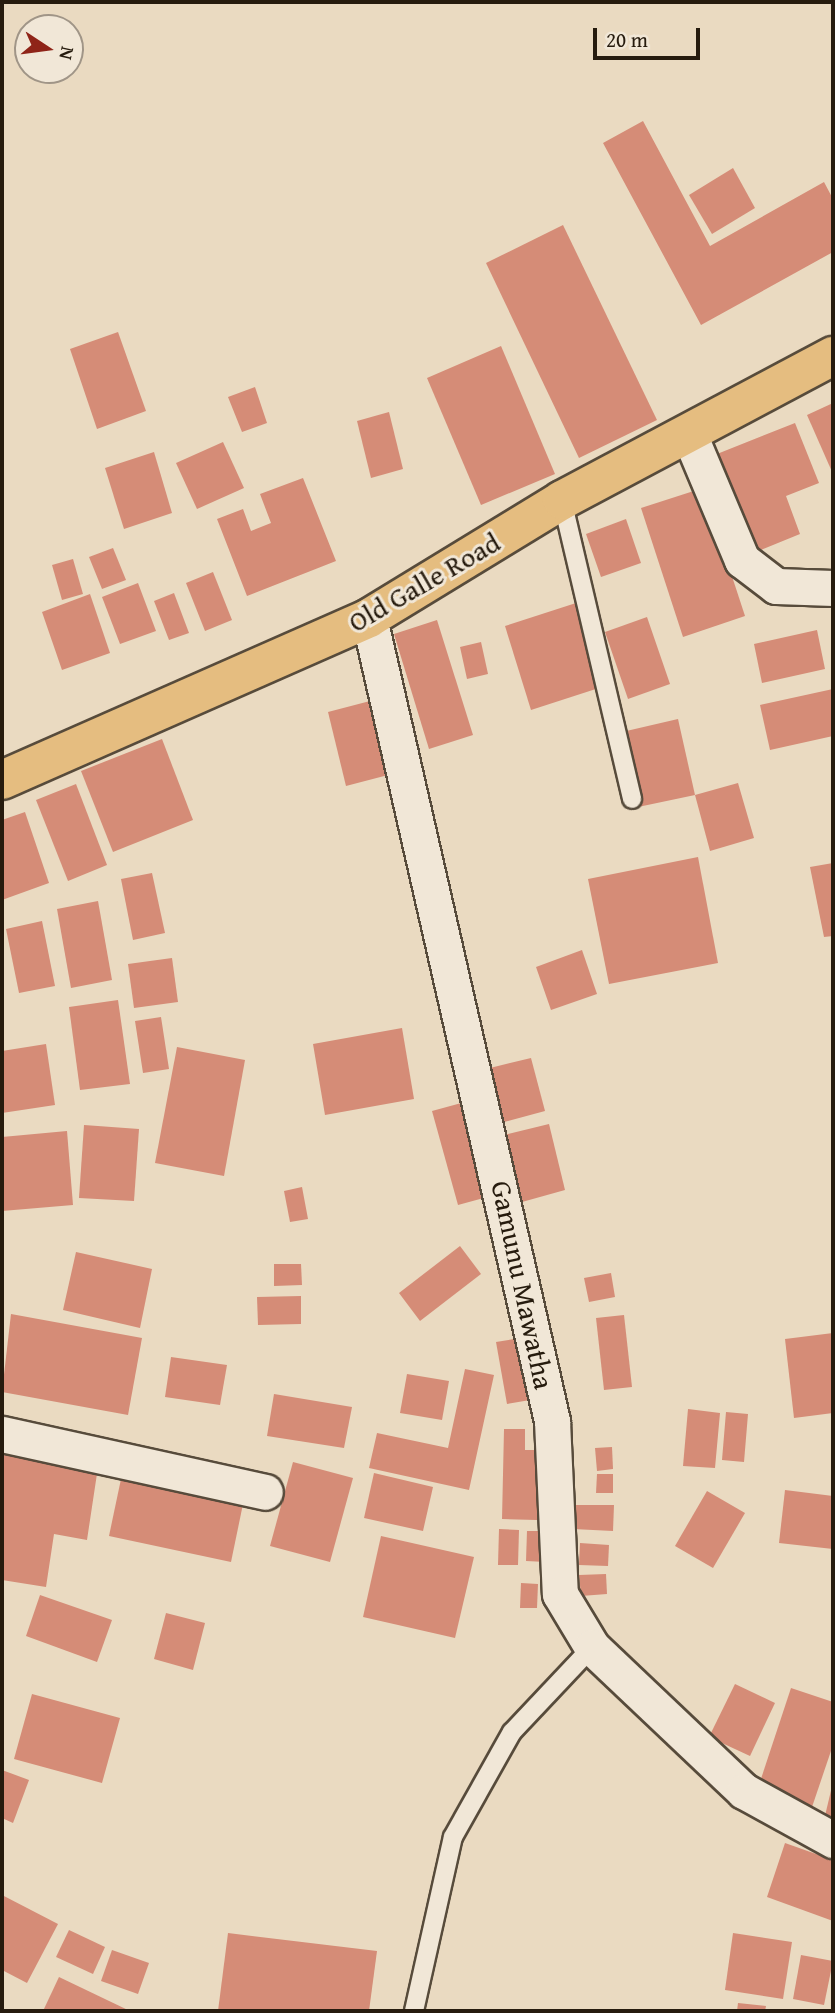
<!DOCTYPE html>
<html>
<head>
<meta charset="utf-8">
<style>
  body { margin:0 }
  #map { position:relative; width:835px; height:2013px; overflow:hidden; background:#eadac1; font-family:"Gentium Book Plus",serif }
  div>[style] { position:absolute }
  .building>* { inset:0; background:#d58c77 }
  .roads { filter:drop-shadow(2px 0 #574b3b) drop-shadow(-2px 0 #574b3b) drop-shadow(0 2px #574b3b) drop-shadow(0 -2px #574b3b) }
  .lane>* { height:18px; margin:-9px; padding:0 9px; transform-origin:9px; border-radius:9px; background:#f1e7d7 }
  .street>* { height:35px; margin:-17.5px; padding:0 17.5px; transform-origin:17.5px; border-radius:17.5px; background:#f1e7d7 }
  .highway>* { height:38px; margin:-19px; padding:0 19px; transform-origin:19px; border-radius:19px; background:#e5bd80 }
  span { translate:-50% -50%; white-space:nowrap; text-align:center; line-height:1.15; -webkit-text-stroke:6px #f1e7d7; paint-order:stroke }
  .street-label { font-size:28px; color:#261b0e }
  .frame { position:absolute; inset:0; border:4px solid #261b0e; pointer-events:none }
  .north { position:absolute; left:14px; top:14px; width:70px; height:70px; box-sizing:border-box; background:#f1e7d7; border:2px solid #a09587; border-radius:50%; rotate:103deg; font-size:19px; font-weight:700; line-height:28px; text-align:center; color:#261b0e }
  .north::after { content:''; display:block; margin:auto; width:24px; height:32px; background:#8f2418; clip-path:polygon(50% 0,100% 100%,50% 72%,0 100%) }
  .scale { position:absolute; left:593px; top:28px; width:107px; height:32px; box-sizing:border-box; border:4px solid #261b0e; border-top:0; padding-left:9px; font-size:21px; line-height:24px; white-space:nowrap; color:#261b0e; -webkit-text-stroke:5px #f1e7d7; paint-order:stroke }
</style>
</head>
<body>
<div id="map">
  <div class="building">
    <i style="clip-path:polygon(643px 121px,710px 246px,824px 182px,833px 199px,833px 252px,701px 325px,603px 143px)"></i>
    <i style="clip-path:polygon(733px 168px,755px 208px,712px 234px,689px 195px)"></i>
    <i style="clip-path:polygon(563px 225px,657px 420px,579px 458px,486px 263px)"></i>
    <i style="clip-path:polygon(118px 332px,146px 411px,97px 429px,70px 349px)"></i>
    <i style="clip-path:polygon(501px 346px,555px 474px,481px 505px,427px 378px)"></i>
    <i style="clip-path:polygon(255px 387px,267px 423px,242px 432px,228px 397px)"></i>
    <i style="clip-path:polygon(833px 403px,833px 474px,807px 415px)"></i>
    <i style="clip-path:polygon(389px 412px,403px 469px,371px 478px,357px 421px)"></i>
    <i style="clip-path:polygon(795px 423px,819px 483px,786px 496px,800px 534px,756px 552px,717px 454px)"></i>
    <i style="clip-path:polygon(223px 442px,244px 488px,197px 509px,176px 463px)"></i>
    <i style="clip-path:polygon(154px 452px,172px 513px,124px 529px,105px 468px)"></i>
    <i style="clip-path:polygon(303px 478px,336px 561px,247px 596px,217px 519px,243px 509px,251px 531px,271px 523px,260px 494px)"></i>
    <i style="clip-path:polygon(703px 488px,745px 616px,683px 637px,641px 508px)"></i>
    <i style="clip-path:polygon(626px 519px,641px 563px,601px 577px,586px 534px)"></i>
    <i style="clip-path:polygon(113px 548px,126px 580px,102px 589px,89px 557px)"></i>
    <i style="clip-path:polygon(73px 559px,83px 594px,62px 600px,52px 565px)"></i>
    <i style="clip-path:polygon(213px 572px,232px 620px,205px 631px,186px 583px)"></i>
    <i style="clip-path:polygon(138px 583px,156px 631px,120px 644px,102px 597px)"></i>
    <i style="clip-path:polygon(174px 593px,189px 633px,169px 640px,154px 601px)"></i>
    <i style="clip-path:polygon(90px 594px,110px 653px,62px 670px,42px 612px)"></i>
    <i style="clip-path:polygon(576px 603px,602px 687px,531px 710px,505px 626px)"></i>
    <i style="clip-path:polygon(647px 617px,670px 684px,628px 699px,605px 632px)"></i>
    <i style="clip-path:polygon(437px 620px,473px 735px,429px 749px,394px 634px)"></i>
    <i style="clip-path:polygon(817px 630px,825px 669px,762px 683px,754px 644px)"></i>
    <i style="clip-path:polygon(481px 642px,488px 674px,467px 679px,460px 647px)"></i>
    <i style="clip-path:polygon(833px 689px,833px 736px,770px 750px,760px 705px)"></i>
    <i style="clip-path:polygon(370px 701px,388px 775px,346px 786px,328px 712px)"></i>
    <i style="clip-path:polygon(678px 719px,695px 795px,638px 807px,622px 732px)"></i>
    <i style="clip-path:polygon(162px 739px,193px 820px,113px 852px,81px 771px)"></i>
    <i style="clip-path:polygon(738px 783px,754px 838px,710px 851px,695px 795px)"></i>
    <i style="clip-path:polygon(76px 784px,107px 865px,68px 881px,36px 800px)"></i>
    <i style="clip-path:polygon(25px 812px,49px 883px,2px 900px,2px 820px)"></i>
    <i style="clip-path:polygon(698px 857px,718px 963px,609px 984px,588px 879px)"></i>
    <i style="clip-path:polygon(833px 863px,833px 936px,824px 937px,810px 867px)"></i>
    <i style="clip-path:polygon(152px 873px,165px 933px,133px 940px,121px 879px)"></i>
    <i style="clip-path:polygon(98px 901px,112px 980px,71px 988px,57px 909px)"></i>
    <i style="clip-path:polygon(42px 921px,55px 986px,19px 993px,6px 929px)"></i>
    <i style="clip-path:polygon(582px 950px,597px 994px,551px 1010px,536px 967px)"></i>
    <i style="clip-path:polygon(172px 958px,178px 1002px,134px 1008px,128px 964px)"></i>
    <i style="clip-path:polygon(118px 1000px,130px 1084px,80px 1090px,69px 1007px)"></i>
    <i style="clip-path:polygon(161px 1017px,169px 1069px,143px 1073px,135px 1021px)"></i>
    <i style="clip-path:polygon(402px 1028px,414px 1099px,325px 1115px,313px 1044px)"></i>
    <i style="clip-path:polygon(46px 1044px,55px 1105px,2px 1113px,2px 1051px)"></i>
    <i style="clip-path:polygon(177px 1047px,245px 1060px,224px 1176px,155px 1163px)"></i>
    <i style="clip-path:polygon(531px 1058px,545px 1111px,504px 1122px,490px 1068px)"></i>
    <i style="clip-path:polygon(465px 1102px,491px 1196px,458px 1205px,432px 1111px)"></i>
    <i style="clip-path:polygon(549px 1124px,565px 1190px,522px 1202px,504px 1135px)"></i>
    <i style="clip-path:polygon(84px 1125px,139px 1129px,134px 1201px,79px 1198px)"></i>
    <i style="clip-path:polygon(67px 1131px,73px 1205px,2px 1211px,2px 1137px)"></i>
    <i style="clip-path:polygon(302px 1187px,308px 1219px,290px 1222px,284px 1191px)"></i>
    <i style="clip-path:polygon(460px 1246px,481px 1274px,420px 1321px,399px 1293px)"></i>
    <i style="clip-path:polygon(76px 1252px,152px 1269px,140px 1328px,63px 1310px)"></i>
    <i style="clip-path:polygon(274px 1264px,301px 1264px,302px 1285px,274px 1286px)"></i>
    <i style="clip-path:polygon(611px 1273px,615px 1297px,589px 1302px,584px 1278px)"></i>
    <i style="clip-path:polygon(301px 1296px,301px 1324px,258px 1325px,257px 1297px)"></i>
    <i style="clip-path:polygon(11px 1314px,142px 1338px,128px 1415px,2px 1392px)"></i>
    <i style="clip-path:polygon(624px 1315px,632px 1387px,604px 1390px,596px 1318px)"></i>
    <i style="clip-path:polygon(833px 1333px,833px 1413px,794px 1418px,785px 1339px)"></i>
    <i style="clip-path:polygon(526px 1337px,536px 1399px,507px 1404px,496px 1342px)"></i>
    <i style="clip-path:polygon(171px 1357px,227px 1365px,220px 1405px,165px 1397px)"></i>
    <i style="clip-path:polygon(465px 1369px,494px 1375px,469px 1490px,369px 1468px,377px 1433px,448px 1448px)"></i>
    <i style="clip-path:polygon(407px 1374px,449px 1381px,442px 1420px,400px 1413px)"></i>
    <i style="clip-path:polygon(274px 1394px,352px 1407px,344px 1448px,267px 1436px)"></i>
    <i style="clip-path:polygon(688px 1409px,720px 1413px,715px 1468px,683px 1466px)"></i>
    <i style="clip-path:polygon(726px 1412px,748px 1414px,744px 1462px,722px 1460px)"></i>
    <i style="clip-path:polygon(504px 1429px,525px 1429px,525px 1450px,538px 1450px,537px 1520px,502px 1519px)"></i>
    <i style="clip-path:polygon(612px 1447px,613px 1469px,597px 1471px,595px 1448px)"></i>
    <i style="clip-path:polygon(2px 1453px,98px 1467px,87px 1540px,54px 1534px,46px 1587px,2px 1580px)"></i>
    <i style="clip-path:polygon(293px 1462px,353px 1478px,330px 1562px,270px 1546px)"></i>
    <i style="clip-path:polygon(374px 1473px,433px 1487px,423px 1531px,364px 1518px)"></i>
    <i style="clip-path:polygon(597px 1474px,613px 1474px,613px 1493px,596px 1493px)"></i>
    <i style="clip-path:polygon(121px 1479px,243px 1504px,231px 1562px,109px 1536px)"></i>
    <i style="clip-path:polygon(785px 1490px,833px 1496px,833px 1549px,779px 1543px)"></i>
    <i style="clip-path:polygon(707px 1491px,745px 1513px,713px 1568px,675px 1546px)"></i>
    <i style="clip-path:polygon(574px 1505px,614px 1505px,613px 1531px,573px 1529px)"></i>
    <i style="clip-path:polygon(499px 1529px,519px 1530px,518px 1565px,498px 1565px)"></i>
    <i style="clip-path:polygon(527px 1531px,547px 1531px,546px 1562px,526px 1561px)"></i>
    <i style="clip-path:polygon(381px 1536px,474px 1557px,455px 1638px,363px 1617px)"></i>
    <i style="clip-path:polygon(580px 1543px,609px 1545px,608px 1566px,579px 1565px)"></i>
    <i style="clip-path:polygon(606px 1574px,607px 1594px,581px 1596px,579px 1575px)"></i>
    <i style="clip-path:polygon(521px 1583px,538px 1584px,537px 1608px,520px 1608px)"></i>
    <i style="clip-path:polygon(40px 1595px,112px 1620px,97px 1662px,26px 1636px)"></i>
    <i style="clip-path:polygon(166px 1613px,205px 1623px,193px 1670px,154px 1659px)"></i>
    <i style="clip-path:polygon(735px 1684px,775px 1703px,750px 1756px,709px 1737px)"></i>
    <i style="clip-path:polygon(791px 1688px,833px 1702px,833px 1745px,811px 1810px,757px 1791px)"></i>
    <i style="clip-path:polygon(32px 1694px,120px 1718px,102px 1783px,14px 1759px)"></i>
    <i style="clip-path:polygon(2px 1770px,29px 1780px,13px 1823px,2px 1818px)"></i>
    <i style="clip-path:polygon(833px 1782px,833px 1822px,824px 1820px)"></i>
    <i style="clip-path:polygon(785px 1843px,833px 1860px,833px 1921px,767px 1897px)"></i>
    <i style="clip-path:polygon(2px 1895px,58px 1924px,27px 1983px,2px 1970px)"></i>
    <i style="clip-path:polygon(69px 1930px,105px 1947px,93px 1974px,56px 1957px)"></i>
    <i style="clip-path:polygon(228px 1933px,377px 1951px,369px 2011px,218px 2011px)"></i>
    <i style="clip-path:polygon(733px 1933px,792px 1942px,783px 1999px,725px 1990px)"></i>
    <i style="clip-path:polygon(112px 1950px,149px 1963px,138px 1994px,101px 1981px)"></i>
    <i style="clip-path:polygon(801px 1955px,833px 1961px,824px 2005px,793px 1999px)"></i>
    <i style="clip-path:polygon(59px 1977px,130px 2011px,43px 2011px)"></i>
    <i style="clip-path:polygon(738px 2003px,766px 2006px,765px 2011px,737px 2011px)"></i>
  </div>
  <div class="roads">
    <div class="lane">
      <i style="left:562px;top:500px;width:307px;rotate:76.8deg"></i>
      <i style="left:414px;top:2011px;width:178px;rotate:-77.4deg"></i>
      <i style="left:453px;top:1837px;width:120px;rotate:-60.7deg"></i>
      <i style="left:512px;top:1732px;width:117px;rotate:-46.7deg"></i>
    </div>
    <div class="street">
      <i style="left:689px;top:434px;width:137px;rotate:67.2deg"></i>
      <i style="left:742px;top:560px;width:43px;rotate:37.4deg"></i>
      <i style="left:776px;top:586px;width:57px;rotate:2deg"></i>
      <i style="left:369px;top:618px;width:824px;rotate:77.16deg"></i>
      <i style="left:552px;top:1421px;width:173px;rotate:87.4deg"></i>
      <i style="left:560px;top:1594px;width:62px;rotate:58.9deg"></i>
      <i style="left:592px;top:1647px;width:209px;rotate:43.5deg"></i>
      <i style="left:744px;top:1791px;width:102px;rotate:28.8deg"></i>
      <i style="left:2px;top:1434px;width:269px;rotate:12.4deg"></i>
    </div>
    <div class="highway">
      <i style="left:2px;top:780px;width:401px;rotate:-23.8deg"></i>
      <i style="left:369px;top:618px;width:226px;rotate:-31.4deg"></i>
      <i style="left:562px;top:500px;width:307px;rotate:-28deg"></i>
    </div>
  </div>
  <div class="street-label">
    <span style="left:424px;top:582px;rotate:-30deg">Old Galle Road</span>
    <span style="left:523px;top:1285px;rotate:78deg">Gamunu Mawatha</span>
  </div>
  <div class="frame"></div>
  <div class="north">N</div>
  <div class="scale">20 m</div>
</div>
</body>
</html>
